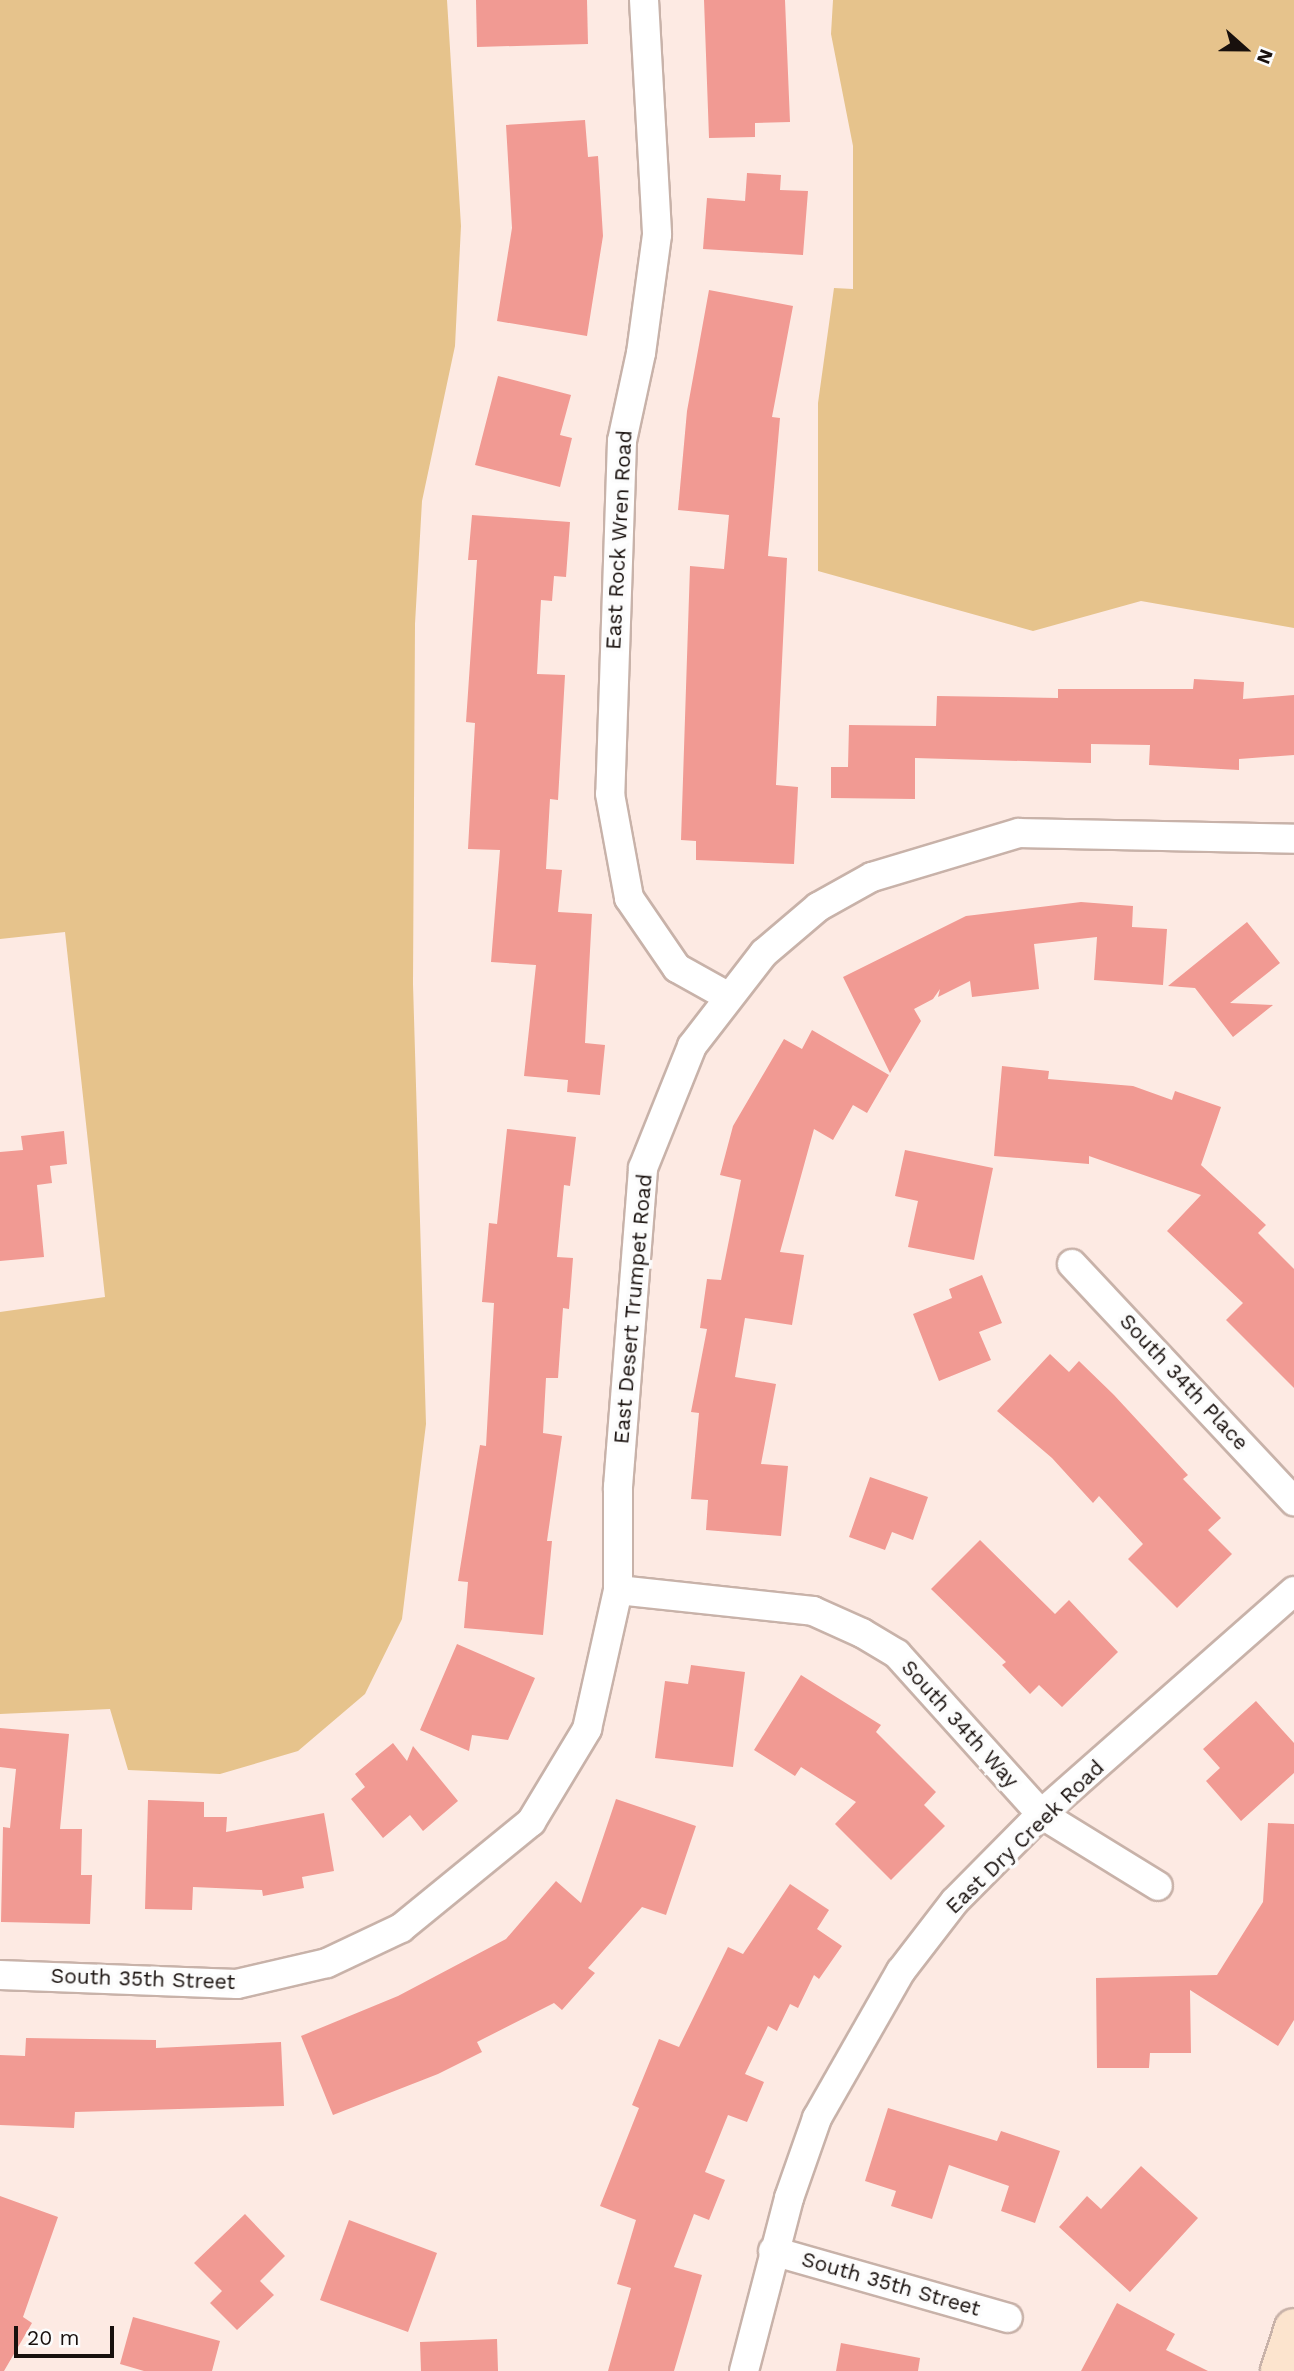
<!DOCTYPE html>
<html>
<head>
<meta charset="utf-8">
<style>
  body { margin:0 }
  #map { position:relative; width:1294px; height:2371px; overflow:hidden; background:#fdeae3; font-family:"Work Sans",sans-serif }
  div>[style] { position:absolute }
  .green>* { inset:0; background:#e6c38c }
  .building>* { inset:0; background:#f19a93 }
  .roads { filter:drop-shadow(2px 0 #c8b2a9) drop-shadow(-2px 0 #c8b2a9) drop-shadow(0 2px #c8b2a9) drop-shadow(0 -2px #c8b2a9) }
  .street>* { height:28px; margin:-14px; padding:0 14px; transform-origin:14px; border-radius:14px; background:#fff }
  .secondary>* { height:38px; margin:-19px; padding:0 19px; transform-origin:19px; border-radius:19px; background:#fce4ce }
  span { translate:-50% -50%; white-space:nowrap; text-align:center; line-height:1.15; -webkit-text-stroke:7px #fcfcfc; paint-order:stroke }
  .street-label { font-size:21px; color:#18100d }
  .north { position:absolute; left:1210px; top:14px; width:70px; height:70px; -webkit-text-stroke:5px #fcfcfc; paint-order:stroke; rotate:111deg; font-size:19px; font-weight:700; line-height:28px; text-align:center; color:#18100d }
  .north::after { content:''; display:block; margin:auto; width:24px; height:32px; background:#18100d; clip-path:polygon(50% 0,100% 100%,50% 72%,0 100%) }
  .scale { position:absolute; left:14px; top:2326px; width:100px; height:32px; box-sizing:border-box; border:4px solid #18100d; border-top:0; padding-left:9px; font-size:21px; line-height:24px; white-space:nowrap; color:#18100d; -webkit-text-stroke:5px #fcfcfc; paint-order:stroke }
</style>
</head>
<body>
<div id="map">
  <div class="green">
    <i style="clip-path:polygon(0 0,447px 0,461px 226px,455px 346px,422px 501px,415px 624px,413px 984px,426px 1424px,402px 1619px,365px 1694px,298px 1751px,220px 1774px,128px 1770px,110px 1709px,0 1714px,0 1312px,105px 1297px,65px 932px,0 939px)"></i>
    <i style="clip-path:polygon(833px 0,1294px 0,1294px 628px,1141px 601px,1033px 631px,818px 571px,818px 403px,834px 288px,853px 289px,853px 146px,831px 34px)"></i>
  </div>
  <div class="building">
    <i style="clip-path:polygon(476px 0,587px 0,588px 44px,477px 47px)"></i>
    <i style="clip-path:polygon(704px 0,785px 0,790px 122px,755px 123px,755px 137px,709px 138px)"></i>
    <i style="clip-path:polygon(585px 120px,588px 157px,598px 156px,603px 236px,587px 336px,497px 321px,512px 228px,506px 125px)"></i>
    <i style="clip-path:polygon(747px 173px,781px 175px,780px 190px,808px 191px,803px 255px,703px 249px,707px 198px,745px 201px)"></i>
    <i style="clip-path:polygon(709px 290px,793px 306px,772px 417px,780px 418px,768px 556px,787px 558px,776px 785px,798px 787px,794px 864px,696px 860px,696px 841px,681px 840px,690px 566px,724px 569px,729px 515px,678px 510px,687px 411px)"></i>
    <i style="clip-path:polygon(498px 376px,571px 395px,560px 435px,572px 438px,560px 487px,475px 465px)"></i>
    <i style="clip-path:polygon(472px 515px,570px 522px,566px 577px,554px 576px,552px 601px,541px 600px,537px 674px,565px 675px,558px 800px,550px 799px,546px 869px,562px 870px,558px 912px,592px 914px,585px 1043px,605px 1045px,600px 1095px,567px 1092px,568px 1080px,524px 1076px,536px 965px,491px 962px,500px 850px,468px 849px,475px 723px,466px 722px,477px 560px,468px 560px)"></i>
    <i style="clip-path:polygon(1194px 679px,1244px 682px,1243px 699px,1294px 695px,1294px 755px,1239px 759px,1239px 770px,1149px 765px,1150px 745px,1091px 744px,1091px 763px,915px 758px,915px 799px,831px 798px,831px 767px,848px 767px,849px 725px,936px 726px,937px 696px,1058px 698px,1058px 689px,1193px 689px)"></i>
    <i style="clip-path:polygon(1081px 902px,1133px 906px,1132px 927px,1167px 929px,1163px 985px,1094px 980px,1097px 937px,1034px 944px,1039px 989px,972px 997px,970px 981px,938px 997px,940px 989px,933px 999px,914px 1009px,921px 1021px,890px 1073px,843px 977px,966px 916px)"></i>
    <i style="clip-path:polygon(1247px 922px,1280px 963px,1230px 1003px,1273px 1005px,1233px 1037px,1195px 988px,1168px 986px)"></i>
    <i style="clip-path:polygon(812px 1030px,889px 1075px,867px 1113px,853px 1105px,833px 1140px,814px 1129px,780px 1252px,804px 1255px,792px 1325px,745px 1318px,735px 1377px,776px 1384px,761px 1464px,788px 1466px,781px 1536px,706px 1530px,708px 1500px,691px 1499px,699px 1413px,691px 1412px,707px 1329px,700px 1328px,707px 1279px,721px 1280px,741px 1180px,720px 1175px,733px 1126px,784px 1039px,802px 1049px)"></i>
    <i style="clip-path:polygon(1002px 1066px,1049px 1071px,1048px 1079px,1133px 1086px,1172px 1100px,1175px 1091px,1221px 1107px,1201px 1165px,1266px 1225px,1258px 1233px,1294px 1269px,1294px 1388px,1226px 1320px,1243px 1303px,1167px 1231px,1201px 1195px,1089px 1156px,1089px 1164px,994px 1156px)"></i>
    <i style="clip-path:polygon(507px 1129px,576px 1137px,570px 1186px,564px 1185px,557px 1257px,573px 1258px,569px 1309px,563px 1308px,558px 1378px,546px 1378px,543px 1433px,562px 1436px,547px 1541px,552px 1541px,543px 1635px,464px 1628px,468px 1582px,458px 1581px,480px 1445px,486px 1446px,494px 1303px,482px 1302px,489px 1223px,497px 1224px)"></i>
    <i style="clip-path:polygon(64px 1131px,67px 1164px,50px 1166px,52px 1183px,37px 1185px,44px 1257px,0 1261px,0 1152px,23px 1150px,21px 1136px)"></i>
    <i style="clip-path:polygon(905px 1150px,993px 1168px,974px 1260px,908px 1247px,918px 1201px,895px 1196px)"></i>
    <i style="clip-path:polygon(982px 1275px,1002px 1323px,979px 1332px,991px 1360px,939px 1381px,913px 1314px,952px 1298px,949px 1289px)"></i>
    <i style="clip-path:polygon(1050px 1354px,1069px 1372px,1079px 1361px,1114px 1395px,1188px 1475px,1183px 1479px,1221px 1518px,1208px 1530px,1232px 1554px,1177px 1608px,1128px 1559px,1143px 1544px,1099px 1496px,1093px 1503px,1052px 1458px,997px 1411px)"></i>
    <i style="clip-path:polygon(870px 1477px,928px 1497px,913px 1540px,892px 1532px,885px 1550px,849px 1537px)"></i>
    <i style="clip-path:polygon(980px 1540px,1055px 1614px,1069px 1600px,1118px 1652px,1062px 1707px,1039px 1685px,1030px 1694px,1002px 1665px,1006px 1662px,931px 1589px)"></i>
    <i style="clip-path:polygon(457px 1644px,535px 1678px,508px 1740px,472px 1735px,469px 1751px,420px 1730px)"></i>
    <i style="clip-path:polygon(691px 1665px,745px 1672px,733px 1767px,655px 1758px,665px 1681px,688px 1684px)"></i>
    <i style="clip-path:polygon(801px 1675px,881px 1725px,876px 1732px,936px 1792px,924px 1805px,945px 1826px,891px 1880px,835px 1824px,856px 1802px,801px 1767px,795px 1776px,754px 1750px)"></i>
    <i style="clip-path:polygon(1256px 1701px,1294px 1743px,1294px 1773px,1241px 1821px,1206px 1781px,1220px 1768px,1203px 1749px)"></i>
    <i style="clip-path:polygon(0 1728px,69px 1734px,60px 1829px,82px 1829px,81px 1875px,92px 1875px,90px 1924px,1px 1922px,3px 1827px,10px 1828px,16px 1769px,0 1767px)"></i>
    <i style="clip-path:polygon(393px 1743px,407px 1761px,413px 1746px,458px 1801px,423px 1831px,410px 1815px,383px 1838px,351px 1799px,365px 1787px,355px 1774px)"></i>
    <i style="clip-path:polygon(616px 1799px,696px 1826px,666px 1915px,642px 1907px,588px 1968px,595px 1973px,562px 2010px,554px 2003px,477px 2042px,482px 2052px,438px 2074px,333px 2115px,301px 2036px,398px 1996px,506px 1939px,556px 1881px,581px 1903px)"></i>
    <i style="clip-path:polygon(148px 1800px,204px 1802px,204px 1817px,227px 1817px,226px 1832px,324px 1813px,334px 1871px,302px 1877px,304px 1888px,263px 1896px,262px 1890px,193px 1887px,192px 1910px,145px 1909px)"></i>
    <i style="clip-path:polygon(1268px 1823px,1294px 1824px,1294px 2020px,1278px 2046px,1190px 1990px,1191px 2053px,1150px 2053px,1149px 2068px,1097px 2068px,1096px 1978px,1217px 1975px,1263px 1902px)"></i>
    <i style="clip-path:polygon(790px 1884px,829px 1910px,817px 1929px,842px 1946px,819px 1979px,814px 1975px,798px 2008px,790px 2004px,777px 2031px,768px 2026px,745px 2074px,764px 2082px,747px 2122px,728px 2115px,705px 2172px,725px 2180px,709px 2220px,694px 2214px,674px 2267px,702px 2275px,674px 2371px,608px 2371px,631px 2288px,617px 2284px,636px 2220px,600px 2206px,639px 2108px,632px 2105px,659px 2039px,679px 2047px,728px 1947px,743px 1954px)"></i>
    <i style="clip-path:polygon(26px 2038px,156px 2040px,156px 2048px,281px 2042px,284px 2106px,75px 2112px,74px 2128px,0 2125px,0 2055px,25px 2056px)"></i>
    <i style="clip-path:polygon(888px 2108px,997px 2141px,1001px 2131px,1060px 2151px,1035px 2223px,1001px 2211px,1009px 2186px,949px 2165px,932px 2219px,891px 2206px,896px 2191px,865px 2181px)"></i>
    <i style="clip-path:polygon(1141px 2166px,1198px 2218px,1130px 2292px,1059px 2227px,1087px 2196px,1101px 2209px)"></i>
    <i style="clip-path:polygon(0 2196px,58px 2217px,23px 2317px,32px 2323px,4px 2371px,0 2371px)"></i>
    <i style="clip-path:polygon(245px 2214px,285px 2256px,260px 2281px,274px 2295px,237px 2330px,210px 2303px,222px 2291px,194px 2263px)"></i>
    <i style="clip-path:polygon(349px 2220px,437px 2253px,408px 2332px,320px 2300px)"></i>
    <i style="clip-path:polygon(1117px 2303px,1175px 2334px,1166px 2350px,1208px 2371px,1081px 2371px)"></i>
    <i style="clip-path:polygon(133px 2317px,220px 2341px,212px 2371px,144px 2371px,120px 2364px)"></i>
    <i style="clip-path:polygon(497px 2339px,498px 2371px,421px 2371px,420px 2342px)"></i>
    <i style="clip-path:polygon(841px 2343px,920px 2358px,918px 2371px,836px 2371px)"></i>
  </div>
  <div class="roads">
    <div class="street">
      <i style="left:644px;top:0;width:235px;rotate:86.8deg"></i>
      <i style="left:657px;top:235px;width:119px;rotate:97.7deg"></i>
      <i style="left:641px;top:353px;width:90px;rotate:102.2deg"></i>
      <i style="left:622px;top:441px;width:353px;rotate:91.9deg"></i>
      <i style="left:610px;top:794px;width:106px;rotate:79.6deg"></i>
      <i style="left:629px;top:898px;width:85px;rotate:55.6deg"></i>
      <i style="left:677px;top:968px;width:57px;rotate:29.2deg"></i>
      <i style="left:1072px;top:1264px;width:325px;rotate:46.9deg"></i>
      <i style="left:618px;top:1590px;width:196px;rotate:6.1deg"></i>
      <i style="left:813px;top:1611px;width:54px;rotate:24.2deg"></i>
      <i style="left:862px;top:1633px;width:41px;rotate:31deg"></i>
      <i style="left:897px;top:1654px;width:215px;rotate:48deg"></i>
      <i style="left:1041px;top:1814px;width:137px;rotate:31.6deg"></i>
      <i style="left:0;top:1975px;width:237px;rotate:2.2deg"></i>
      <i style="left:237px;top:1984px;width:92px;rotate:-13.1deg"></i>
      <i style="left:327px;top:1963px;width:82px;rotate:-25.3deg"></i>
      <i style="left:401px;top:1928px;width:168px;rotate:-39.2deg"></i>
      <i style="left:531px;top:1822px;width:109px;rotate:-58.9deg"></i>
      <i style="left:587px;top:1729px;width:142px;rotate:-77.4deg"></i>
      <i style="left:618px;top:1590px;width:103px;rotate:-90deg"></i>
      <i style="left:618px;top:1487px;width:320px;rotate:-85.5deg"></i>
      <i style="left:643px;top:1168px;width:131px;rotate:-68.1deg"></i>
      <i style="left:692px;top:1046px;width:118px;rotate:-52.3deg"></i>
      <i style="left:764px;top:953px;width:71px;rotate:-40.4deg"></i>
      <i style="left:818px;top:907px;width:62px;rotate:-29.1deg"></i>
      <i style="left:872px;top:877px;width:153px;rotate:-16.7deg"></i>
      <i style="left:1019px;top:833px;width:275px;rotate:1.2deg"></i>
      <i style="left:773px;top:2251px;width:244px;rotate:15.9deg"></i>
      <i style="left:744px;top:2371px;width:179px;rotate:-75.4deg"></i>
      <i style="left:789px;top:2198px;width:85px;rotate:-70.7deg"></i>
      <i style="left:817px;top:2118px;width:169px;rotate:-60.3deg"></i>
      <i style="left:901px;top:1971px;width:88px;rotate:-52.4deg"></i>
      <i style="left:955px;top:1901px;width:122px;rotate:-45.3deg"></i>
      <i style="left:1041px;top:1814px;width:337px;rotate:-41.4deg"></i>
    </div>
    <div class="secondary">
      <i style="left:1280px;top:2371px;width:45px;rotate:-72deg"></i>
    </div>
  </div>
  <div class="street-label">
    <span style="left:619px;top:540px;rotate:-87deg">East Rock Wren Road</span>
    <span style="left:633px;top:1309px;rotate:-85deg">East Desert Trumpet Road</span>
    <span style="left:1184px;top:1382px;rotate:47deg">South 34th Place</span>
    <span style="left:960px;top:1724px;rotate:48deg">South 34th Way</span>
    <span style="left:1025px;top:1837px;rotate:-44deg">East Dry Creek Road</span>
    <span style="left:143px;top:1979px;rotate:2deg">South 35th Street</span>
    <span style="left:891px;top:2284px;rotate:16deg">South 35th Street</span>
  </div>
  <div class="north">N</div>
  <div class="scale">20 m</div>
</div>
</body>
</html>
